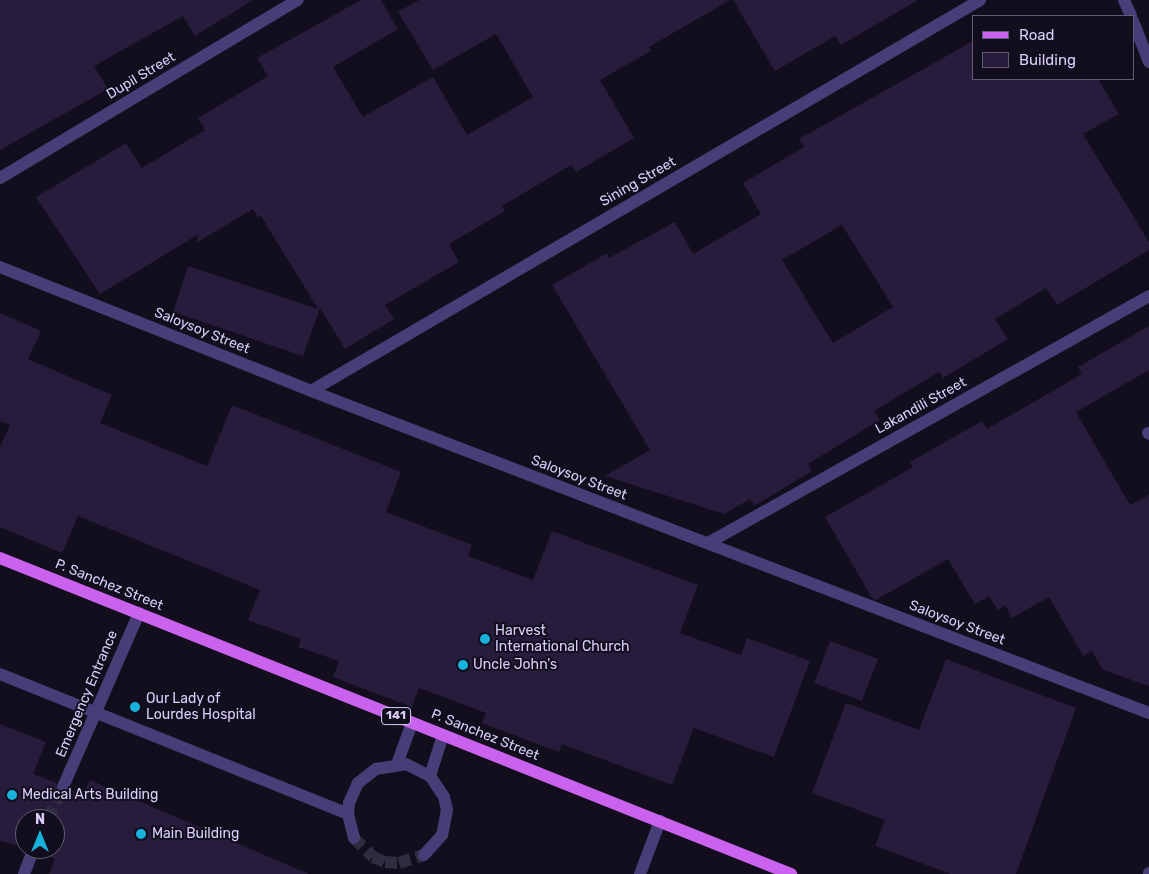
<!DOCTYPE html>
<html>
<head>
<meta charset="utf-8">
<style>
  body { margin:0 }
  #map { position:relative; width:1149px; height:874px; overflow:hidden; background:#120e1d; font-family:Rubik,sans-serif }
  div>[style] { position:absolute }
  .building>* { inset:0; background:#261c3c }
  .minor-tunnel>* { height:12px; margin-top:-6px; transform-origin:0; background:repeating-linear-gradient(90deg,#302b3e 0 12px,transparent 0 18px) }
  .minor>* { height:12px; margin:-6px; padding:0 6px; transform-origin:6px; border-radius:6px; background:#473e77 }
  .major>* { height:12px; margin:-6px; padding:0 6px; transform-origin:6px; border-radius:6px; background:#ca62ee }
  .dots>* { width:14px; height:14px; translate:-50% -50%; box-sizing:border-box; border:2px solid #120e1d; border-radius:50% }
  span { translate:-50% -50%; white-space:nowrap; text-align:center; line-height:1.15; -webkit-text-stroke:4px #120e1d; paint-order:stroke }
  .shield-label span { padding:1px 4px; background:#120e1d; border:1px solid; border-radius:4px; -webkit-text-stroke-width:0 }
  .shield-label { font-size:12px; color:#d9cffa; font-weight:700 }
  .street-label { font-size:14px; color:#d9cffa }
  .poi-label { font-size:14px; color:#d9cffa }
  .left { translate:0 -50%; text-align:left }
  .legend { position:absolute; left:972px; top:15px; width:162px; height:65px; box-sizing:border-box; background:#120e1d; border:1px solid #625b75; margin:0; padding:6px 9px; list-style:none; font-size:15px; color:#d9cffa }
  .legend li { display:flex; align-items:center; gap:10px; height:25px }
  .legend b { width:25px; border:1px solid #625b75 }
  .north { position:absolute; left:15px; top:809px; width:50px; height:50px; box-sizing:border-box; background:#120e1d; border:1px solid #625b75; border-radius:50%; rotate:0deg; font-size:14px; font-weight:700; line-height:20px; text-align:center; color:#d9cffa }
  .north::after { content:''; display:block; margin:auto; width:18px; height:22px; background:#18b3dd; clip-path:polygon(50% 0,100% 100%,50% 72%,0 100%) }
</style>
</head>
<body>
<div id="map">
  <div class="building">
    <i style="clip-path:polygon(0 0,253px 0,195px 36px,183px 16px,94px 66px,108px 89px,0 150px)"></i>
    <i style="clip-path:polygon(361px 0,381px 0,398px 29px,333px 67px,363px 117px,433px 77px,467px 135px,533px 97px,496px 34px,433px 70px,398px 12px,419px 0,730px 0,649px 47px,651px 51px,600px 80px,634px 138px,576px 172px,571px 165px,502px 206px,505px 211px,449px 244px,459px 262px,385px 305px,394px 319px,345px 349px,320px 308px,303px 356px,173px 312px,188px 266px,318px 309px,261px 216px,258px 217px,253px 209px,196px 243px,199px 234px,100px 294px,36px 197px,126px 143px,142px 168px,205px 130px,198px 118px,268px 76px,257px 58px)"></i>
    <i style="clip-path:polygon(733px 0,918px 0,841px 45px,835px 36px,775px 71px)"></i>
    <i style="clip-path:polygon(evenodd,973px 41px,973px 79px,1098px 79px,1119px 114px,1083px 134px,1149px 242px,1149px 250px,1057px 305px,1046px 288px,995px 319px,1008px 339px,943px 378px,939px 372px,874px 411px,880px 420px,808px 464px,812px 471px,754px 506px,750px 499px,724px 514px,605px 476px,650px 450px,552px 285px,607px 253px,609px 258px,675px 222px,693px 254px,761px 214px,743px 183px,804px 147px,799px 139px,973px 41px,842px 225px,893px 307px,833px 343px,782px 260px,842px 225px)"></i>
    <i style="clip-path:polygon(0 313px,41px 331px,28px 359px,112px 395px,100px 423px,207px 466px,232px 405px,401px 472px,386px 512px,472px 545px,468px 556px,533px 580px,552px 531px,698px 585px,680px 633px,741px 655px,747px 638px,810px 661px,774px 757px,694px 728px,672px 785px,562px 744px,559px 752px,482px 723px,486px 713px,419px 688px,412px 707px,333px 677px,339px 661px,298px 647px,301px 639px,248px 620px,260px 590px,78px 516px,62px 553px,0 527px,0 447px,10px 425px,1px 421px,0 424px)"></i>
    <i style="clip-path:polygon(1149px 326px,1149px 370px,1076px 412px,1130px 505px,1149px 495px,1149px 686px,1103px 670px,1092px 651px,1083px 656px,1049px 597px,1012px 618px,1005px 605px,998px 610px,989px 596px,975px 604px,948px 559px,876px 600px,872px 598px,825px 517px,913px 467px,910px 462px,982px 421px,987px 429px,1082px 374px,1078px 367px)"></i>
    <i style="clip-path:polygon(830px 641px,878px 659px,862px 701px,814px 683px)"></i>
    <i style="clip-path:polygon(946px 659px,1076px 708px,1016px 874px,951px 874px,875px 846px,885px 820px,812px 793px,846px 703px,919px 730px)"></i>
    <i style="clip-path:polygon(0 724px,46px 742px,33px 774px,56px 783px,59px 794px,67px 794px,71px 790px,83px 795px,90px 780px,309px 874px,49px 874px,55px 859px,41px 853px,41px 849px,55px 849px,55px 819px,25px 819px,25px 847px,0 841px)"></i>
  </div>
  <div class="minor-tunnel">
    <i style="left:48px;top:819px;width:35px;rotate:-65deg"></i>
    <i style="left:354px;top:838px;width:27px;rotate:45deg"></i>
    <i style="left:373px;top:857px;width:13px;rotate:23deg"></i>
    <i style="left:385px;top:862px;width:14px;rotate:4deg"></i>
    <i style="left:399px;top:863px;width:26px;rotate:-18deg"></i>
  </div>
  <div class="minor">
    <i style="left:1124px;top:0;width:17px;rotate:66deg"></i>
    <i style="left:1133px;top:21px;width:44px;rotate:68.7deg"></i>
    <i style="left:0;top:178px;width:347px;rotate:-30.9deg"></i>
    <i style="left:0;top:267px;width:335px;rotate:21.7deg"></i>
    <i style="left:311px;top:391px;width:898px;rotate:21.02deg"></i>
    <i style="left:311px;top:391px;width:775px;rotate:-30.3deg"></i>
    <i style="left:1148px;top:433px;width:1px;rotate:45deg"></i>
    <i style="left:708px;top:543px;width:505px;rotate:-29.25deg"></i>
    <i style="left:0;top:674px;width:375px;rotate:21.9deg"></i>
    <i style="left:397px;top:764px;width:44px;rotate:-69.9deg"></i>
    <i style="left:430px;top:776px;width:43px;rotate:-72.4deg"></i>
    <i style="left:63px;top:787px;width:190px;rotate:-66.4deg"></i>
    <i style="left:354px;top:838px;width:25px;rotate:-104deg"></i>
    <i style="left:348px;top:814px;width:11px;rotate:-85deg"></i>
    <i style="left:349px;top:803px;width:22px;rotate:-66deg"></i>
    <i style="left:358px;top:783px;width:23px;rotate:-38deg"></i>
    <i style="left:376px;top:769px;width:30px;rotate:-9deg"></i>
    <i style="left:406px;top:764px;width:27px;rotate:27deg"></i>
    <i style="left:430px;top:776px;width:25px;rotate:56deg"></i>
    <i style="left:444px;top:797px;width:13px;rotate:77deg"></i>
    <i style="left:447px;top:810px;width:25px;rotate:101deg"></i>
    <i style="left:442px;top:835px;width:27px;rotate:132deg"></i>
    <i style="left:24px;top:874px;width:26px;rotate:-69deg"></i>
    <i style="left:640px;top:874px;width:57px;rotate:-69.3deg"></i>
    <i style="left:1149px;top:874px;width:1px;rotate:-90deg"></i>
  </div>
  <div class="major">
    <i style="left:0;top:558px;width:852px;rotate:21.78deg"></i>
  </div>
  <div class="dots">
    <i style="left:485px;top:639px;background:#18b3dd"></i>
    <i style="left:463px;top:665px;background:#18b3dd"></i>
    <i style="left:135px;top:707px;background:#18b3dd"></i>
    <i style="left:12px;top:795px;background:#18b3dd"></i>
    <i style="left:141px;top:834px;background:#18b3dd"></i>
  </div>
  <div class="shield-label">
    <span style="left:396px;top:716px">141</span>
  </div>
  <div class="street-label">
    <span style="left:141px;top:76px;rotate:-31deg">Dupil Street</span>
    <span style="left:638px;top:182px;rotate:-30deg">Sining Street</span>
    <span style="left:202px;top:331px;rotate:22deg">Saloysoy Street</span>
    <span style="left:921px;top:406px;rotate:-29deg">Lakandili Street</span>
    <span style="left:579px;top:478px;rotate:21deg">Saloysoy Street</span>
    <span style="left:109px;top:585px;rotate:22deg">P. Sanchez Street</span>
    <span style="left:957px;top:623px;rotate:21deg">Saloysoy Street</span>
    <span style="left:87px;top:694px;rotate:-67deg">Emergency Entrance</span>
    <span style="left:485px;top:735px;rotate:22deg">P. Sanchez Street</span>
  </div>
  <div class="poi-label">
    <span class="left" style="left:495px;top:639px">Harvest<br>International Church</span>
    <span class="left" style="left:473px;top:665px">Uncle John's</span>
    <span class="left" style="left:146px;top:707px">Our Lady of<br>Lourdes Hospital</span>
    <span class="left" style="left:22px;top:795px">Medical Arts Building</span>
    <span class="left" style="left:152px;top:834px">Main Building</span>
  </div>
  <ul class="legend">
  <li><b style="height:6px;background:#ca62ee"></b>Road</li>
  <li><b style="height:14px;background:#261c3c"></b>Building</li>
  </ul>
  <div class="north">N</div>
</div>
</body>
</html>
